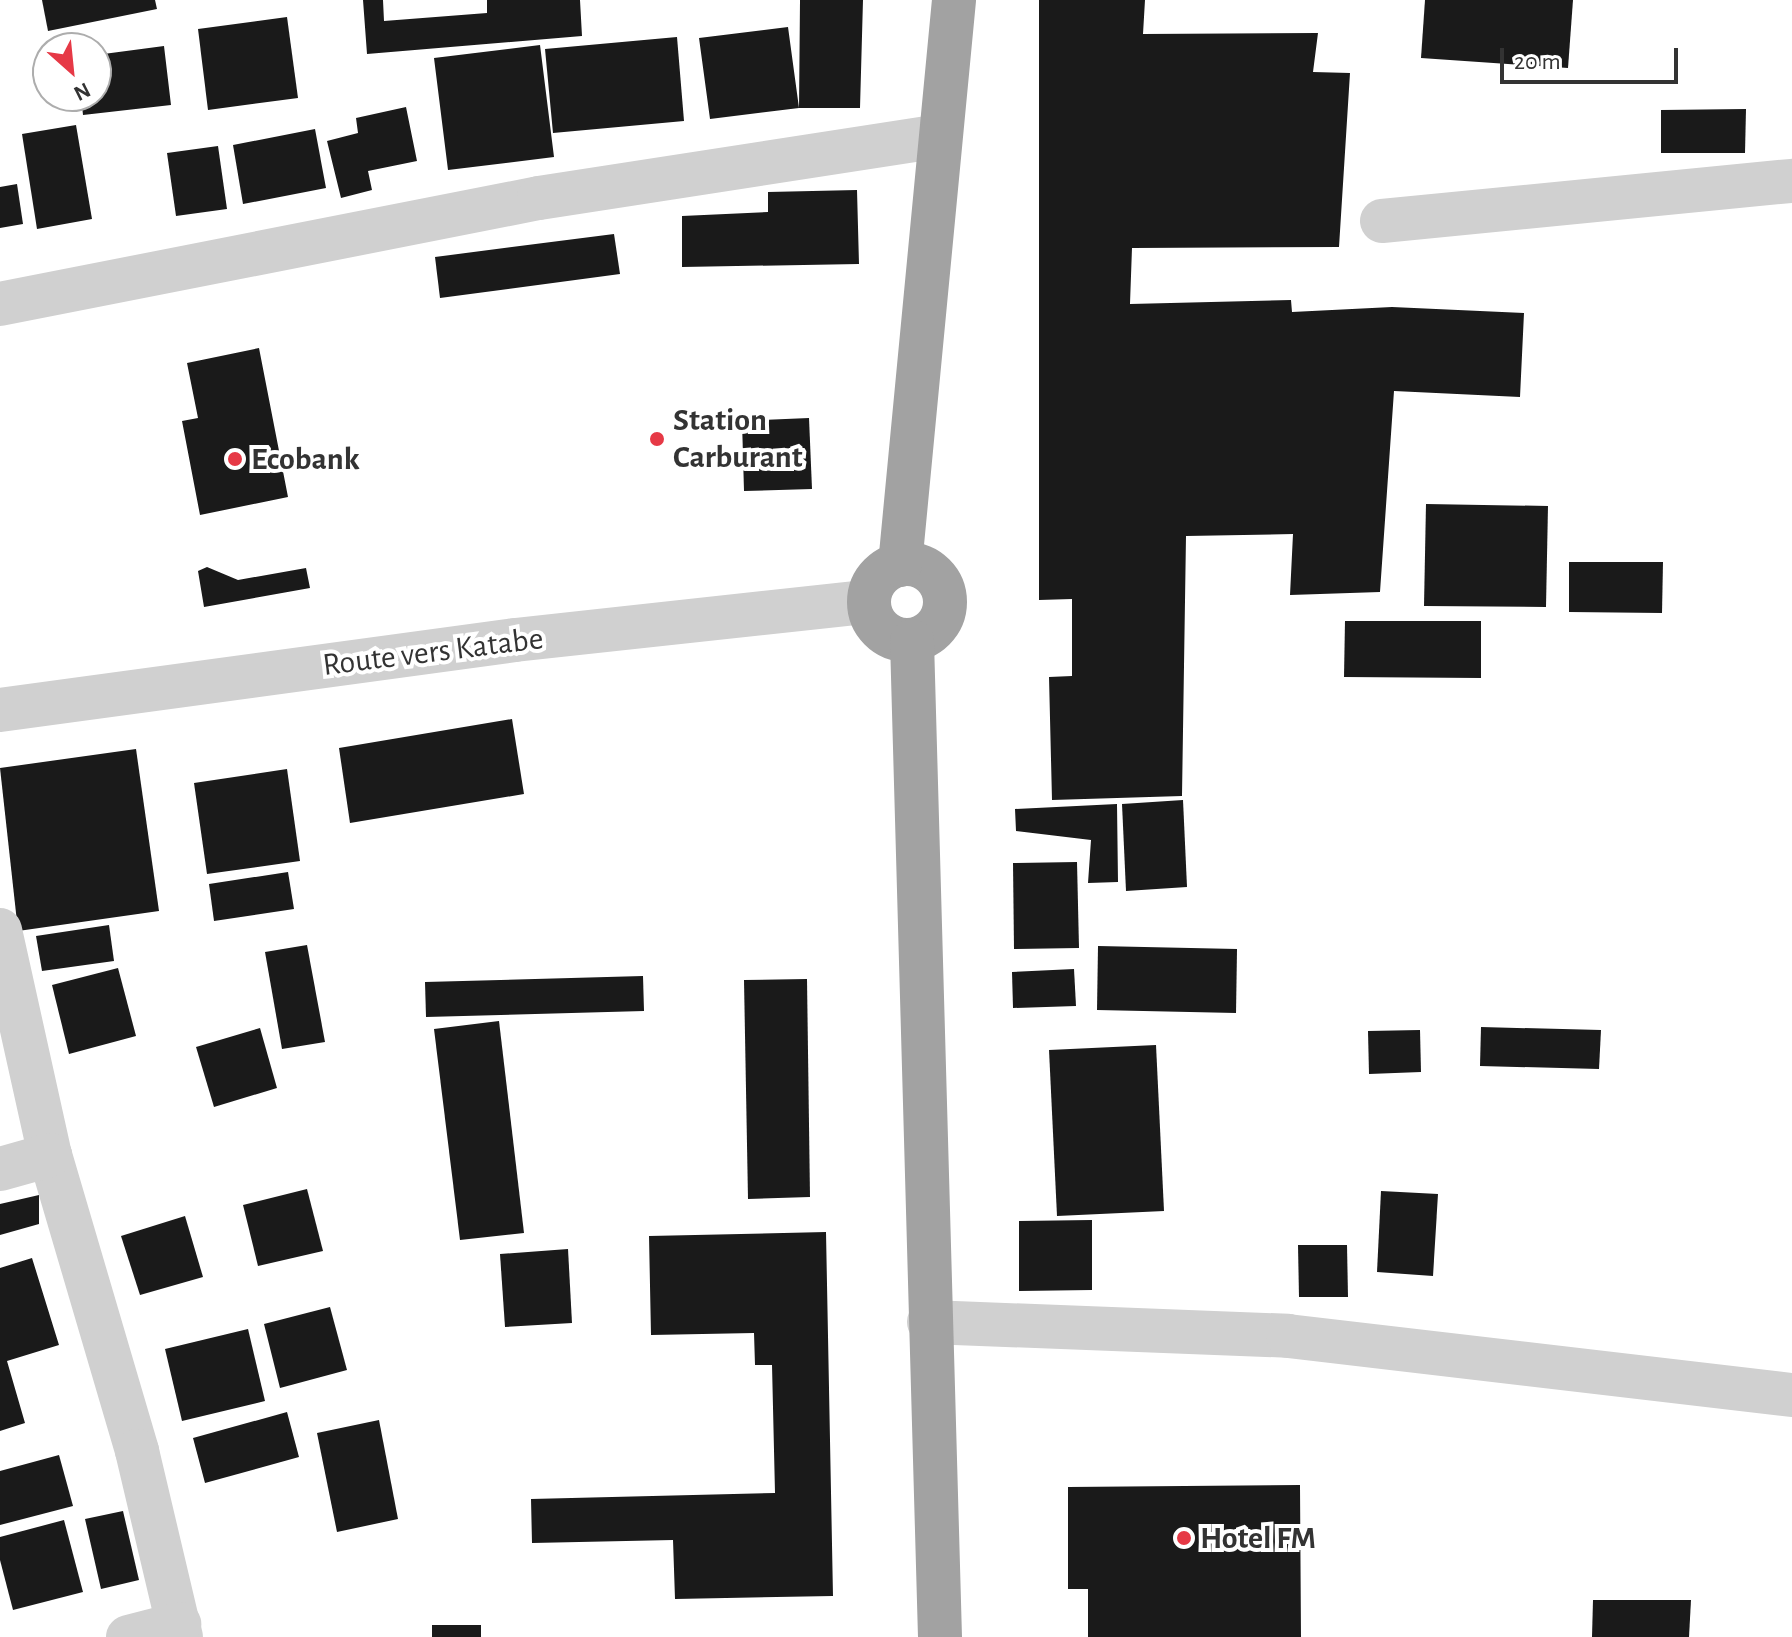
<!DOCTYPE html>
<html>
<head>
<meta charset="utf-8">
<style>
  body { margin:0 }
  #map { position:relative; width:1792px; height:1637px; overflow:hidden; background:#fff; font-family:"Alegreya Sans",sans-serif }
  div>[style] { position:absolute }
  .building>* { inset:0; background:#1a1a1a }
  .minor>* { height:44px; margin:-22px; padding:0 22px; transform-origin:22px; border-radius:22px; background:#d0d0d0 }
  .tertiary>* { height:44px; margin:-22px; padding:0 22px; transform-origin:22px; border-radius:22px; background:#d0d0d0 }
  .trunk>* { height:44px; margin:-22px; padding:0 22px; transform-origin:22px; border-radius:22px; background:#a2a2a2 }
  .trunk>.ring { margin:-22px; padding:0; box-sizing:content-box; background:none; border:44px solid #a2a2a2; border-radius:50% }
  .dots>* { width:22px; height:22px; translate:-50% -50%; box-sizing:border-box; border:4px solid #fff; border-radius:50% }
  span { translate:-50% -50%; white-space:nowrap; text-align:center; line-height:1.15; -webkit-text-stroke:8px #fff; paint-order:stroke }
  .poi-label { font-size:32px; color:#333; font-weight:700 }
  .left { translate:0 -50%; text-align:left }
  .street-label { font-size:32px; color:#333 }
  .north { position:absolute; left:32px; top:32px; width:80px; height:80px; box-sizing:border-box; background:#fff; border:2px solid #adadad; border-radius:50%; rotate:153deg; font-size:22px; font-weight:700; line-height:32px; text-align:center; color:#333 }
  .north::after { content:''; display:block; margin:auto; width:28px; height:36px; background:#e63946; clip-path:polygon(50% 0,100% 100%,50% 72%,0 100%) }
  .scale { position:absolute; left:1500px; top:48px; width:178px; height:36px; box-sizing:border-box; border:4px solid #333; border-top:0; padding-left:10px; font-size:24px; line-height:28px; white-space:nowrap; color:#333; -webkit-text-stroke:6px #fff; paint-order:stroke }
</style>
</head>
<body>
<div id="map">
  <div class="building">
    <i style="clip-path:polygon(42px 0,155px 0,157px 9px,48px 31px)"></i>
    <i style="clip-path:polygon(363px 0,383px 0,384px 21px,487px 13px,487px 0,580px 0,582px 36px,367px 54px)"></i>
    <i style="clip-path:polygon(800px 0,863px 0,860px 108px,799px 108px,710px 119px,699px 38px,788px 27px,799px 108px)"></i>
    <i style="clip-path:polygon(1039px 0,1145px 0,1143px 34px,1318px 33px,1313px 72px,1350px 73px,1339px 247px,1132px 248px,1130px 304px,1291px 300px,1292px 312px,1392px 307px,1524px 313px,1520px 397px,1394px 391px,1380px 592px,1290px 595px,1293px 534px,1186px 536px,1182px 796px,1052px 800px,1049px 677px,1072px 676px,1072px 599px,1039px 600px)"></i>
    <i style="clip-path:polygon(1425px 0,1573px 0,1568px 68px,1421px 58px)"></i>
    <i style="clip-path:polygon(287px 17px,298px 98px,208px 110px,198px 29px)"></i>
    <i style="clip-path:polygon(677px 37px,684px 121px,553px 133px,545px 49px)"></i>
    <i style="clip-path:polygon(540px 45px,554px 157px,448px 170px,434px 58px)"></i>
    <i style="clip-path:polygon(164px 46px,171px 105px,83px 115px,81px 96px,96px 96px,96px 55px)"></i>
    <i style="clip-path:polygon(406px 107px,417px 161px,368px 171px,372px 190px,341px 198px,327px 141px,358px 133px,356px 118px)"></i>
    <i style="clip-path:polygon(1746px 109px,1745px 153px,1661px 153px,1661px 110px)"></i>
    <i style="clip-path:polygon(76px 125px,92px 219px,37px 229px,22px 134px)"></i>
    <i style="clip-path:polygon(315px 129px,326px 188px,243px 204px,233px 145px)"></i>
    <i style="clip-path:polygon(218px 146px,227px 209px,176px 216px,167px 153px)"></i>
    <i style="clip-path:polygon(17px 184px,23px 224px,0 228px,0 187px)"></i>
    <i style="clip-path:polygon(857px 190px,859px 264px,682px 267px,682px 216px,768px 212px,768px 192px)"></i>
    <i style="clip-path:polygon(614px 234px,620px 274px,440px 298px,435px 257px)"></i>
    <i style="clip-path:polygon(259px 348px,288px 497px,200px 515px,182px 421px,198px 418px,187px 363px)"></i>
    <i style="clip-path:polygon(809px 418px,812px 489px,744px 491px,742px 421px)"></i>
    <i style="clip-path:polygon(1426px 504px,1548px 506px,1546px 607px,1424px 606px)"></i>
    <i style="clip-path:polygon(1569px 562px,1663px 562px,1662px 613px,1569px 612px)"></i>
    <i style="clip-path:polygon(207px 567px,238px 580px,306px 568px,310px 588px,204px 607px,198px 571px)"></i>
    <i style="clip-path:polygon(1345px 621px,1481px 621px,1481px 678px,1344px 677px)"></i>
    <i style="clip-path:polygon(512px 719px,524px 794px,350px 823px,339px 748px)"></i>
    <i style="clip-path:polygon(136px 749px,159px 911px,18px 931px,0 768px)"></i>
    <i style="clip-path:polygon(287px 769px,300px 861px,207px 874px,194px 783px)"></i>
    <i style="clip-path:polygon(1183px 800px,1187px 887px,1126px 891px,1122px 804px)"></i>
    <i style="clip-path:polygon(1117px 804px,1118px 882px,1088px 883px,1091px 840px,1016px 831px,1015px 809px)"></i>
    <i style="clip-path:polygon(1077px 862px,1079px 948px,1014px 949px,1013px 863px)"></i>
    <i style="clip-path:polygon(288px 872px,294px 909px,214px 921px,209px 884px)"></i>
    <i style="clip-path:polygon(109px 925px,114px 961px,42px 971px,36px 936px)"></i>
    <i style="clip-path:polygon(307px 945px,325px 1042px,282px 1049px,265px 952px)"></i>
    <i style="clip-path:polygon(1098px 946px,1237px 949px,1236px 1013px,1097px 1010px)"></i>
    <i style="clip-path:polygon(118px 968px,136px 1036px,69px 1054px,52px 985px)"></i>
    <i style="clip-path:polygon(1074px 969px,1076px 1006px,1013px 1008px,1012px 972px)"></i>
    <i style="clip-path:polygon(643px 976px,644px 1011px,426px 1017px,425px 982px)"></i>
    <i style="clip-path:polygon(807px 979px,810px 1197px,748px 1199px,744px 980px)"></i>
    <i style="clip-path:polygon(499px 1021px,524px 1233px,460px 1240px,434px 1029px)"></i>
    <i style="clip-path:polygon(1481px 1027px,1601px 1030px,1599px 1069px,1480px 1066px)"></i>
    <i style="clip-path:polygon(260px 1028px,277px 1088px,214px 1107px,196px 1047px)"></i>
    <i style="clip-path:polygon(1420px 1030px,1421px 1072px,1369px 1074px,1368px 1031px)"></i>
    <i style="clip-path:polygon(1156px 1045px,1164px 1211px,1057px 1216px,1049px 1050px)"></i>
    <i style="clip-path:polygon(307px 1189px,323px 1251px,258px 1266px,243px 1205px)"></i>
    <i style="clip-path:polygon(1381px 1191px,1438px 1194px,1433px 1276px,1377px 1272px)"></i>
    <i style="clip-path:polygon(39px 1195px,39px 1224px,0 1235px,0 1204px)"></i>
    <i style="clip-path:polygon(185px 1216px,203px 1277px,140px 1295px,121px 1236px)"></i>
    <i style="clip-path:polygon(1092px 1220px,1092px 1290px,1019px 1291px,1019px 1221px)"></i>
    <i style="clip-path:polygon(826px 1232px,833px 1596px,675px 1599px,673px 1540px,532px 1543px,531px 1499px,775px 1493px,772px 1365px,755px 1365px,754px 1333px,651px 1335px,649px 1236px)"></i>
    <i style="clip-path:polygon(1298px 1245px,1347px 1245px,1348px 1297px,1299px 1297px)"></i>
    <i style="clip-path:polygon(568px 1249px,572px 1323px,505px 1327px,500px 1254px)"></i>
    <i style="clip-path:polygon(32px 1258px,59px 1345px,7px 1361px,25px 1423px,0 1431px,0 1268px)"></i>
    <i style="clip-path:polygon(330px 1307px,347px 1370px,280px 1388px,264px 1324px)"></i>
    <i style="clip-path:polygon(248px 1329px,265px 1401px,182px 1421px,165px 1349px)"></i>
    <i style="clip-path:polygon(287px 1412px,299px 1457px,205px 1483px,193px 1438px)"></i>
    <i style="clip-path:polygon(379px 1420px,398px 1519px,337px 1532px,317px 1433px)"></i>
    <i style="clip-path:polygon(59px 1455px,73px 1506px,0 1525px,0 1471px)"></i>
    <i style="clip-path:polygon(1300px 1485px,1301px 1637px,1088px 1637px,1088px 1589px,1068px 1589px,1068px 1487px)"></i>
    <i style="clip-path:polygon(123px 1511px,139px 1580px,101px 1589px,85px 1519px)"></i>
    <i style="clip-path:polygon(64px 1520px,83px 1592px,13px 1610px,0 1560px,0 1537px)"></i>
    <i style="clip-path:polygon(1593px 1600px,1691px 1600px,1689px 1637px,1592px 1637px)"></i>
    <i style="clip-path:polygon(432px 1625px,481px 1625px,481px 1637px,432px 1637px)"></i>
  </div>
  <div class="minor">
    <i style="left:1382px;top:221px;width:412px;rotate:-5.6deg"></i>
    <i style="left:0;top:304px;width:549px;rotate:-11.13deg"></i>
    <i style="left:539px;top:198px;width:406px;rotate:-8.8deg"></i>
    <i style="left:0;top:930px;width:230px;rotate:77.5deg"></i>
    <i style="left:50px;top:1155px;width:309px;rotate:73.6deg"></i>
    <i style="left:137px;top:1451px;width:191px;rotate:76.7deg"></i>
    <i style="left:0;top:1169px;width:52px;rotate:-15.6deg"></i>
    <i style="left:929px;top:1322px;width:359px;rotate:2.2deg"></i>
    <i style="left:1288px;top:1336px;width:507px;rotate:6.68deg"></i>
    <i style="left:128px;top:1637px;width:53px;rotate:-14.3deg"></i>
  </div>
  <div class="tertiary">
    <i style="left:0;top:710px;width:520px;rotate:-7.74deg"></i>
    <i style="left:515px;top:640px;width:353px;rotate:-6.2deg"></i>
  </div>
  <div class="trunk">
    <i class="ring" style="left:869px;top:564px;width:32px;height:32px"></i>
    <i style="left:900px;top:565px;width:568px;rotate:-84.54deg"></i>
    <i style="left:912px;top:641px;width:996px;rotate:88.39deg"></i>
  </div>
  <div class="dots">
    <i style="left:657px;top:439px;background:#e63946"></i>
    <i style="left:235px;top:459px;background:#e63946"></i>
    <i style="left:1184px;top:1538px;background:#e63946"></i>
  </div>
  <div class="poi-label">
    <span class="left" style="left:673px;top:439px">Station<br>Carburant</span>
    <span class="left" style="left:251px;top:459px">Ecobank</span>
    <span class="left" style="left:1200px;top:1538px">Hotel FM</span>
  </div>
  <div class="street-label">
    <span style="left:433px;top:652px;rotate:-7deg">Route vers Katabe</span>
  </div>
  <div class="north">N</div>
  <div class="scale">20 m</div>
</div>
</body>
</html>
